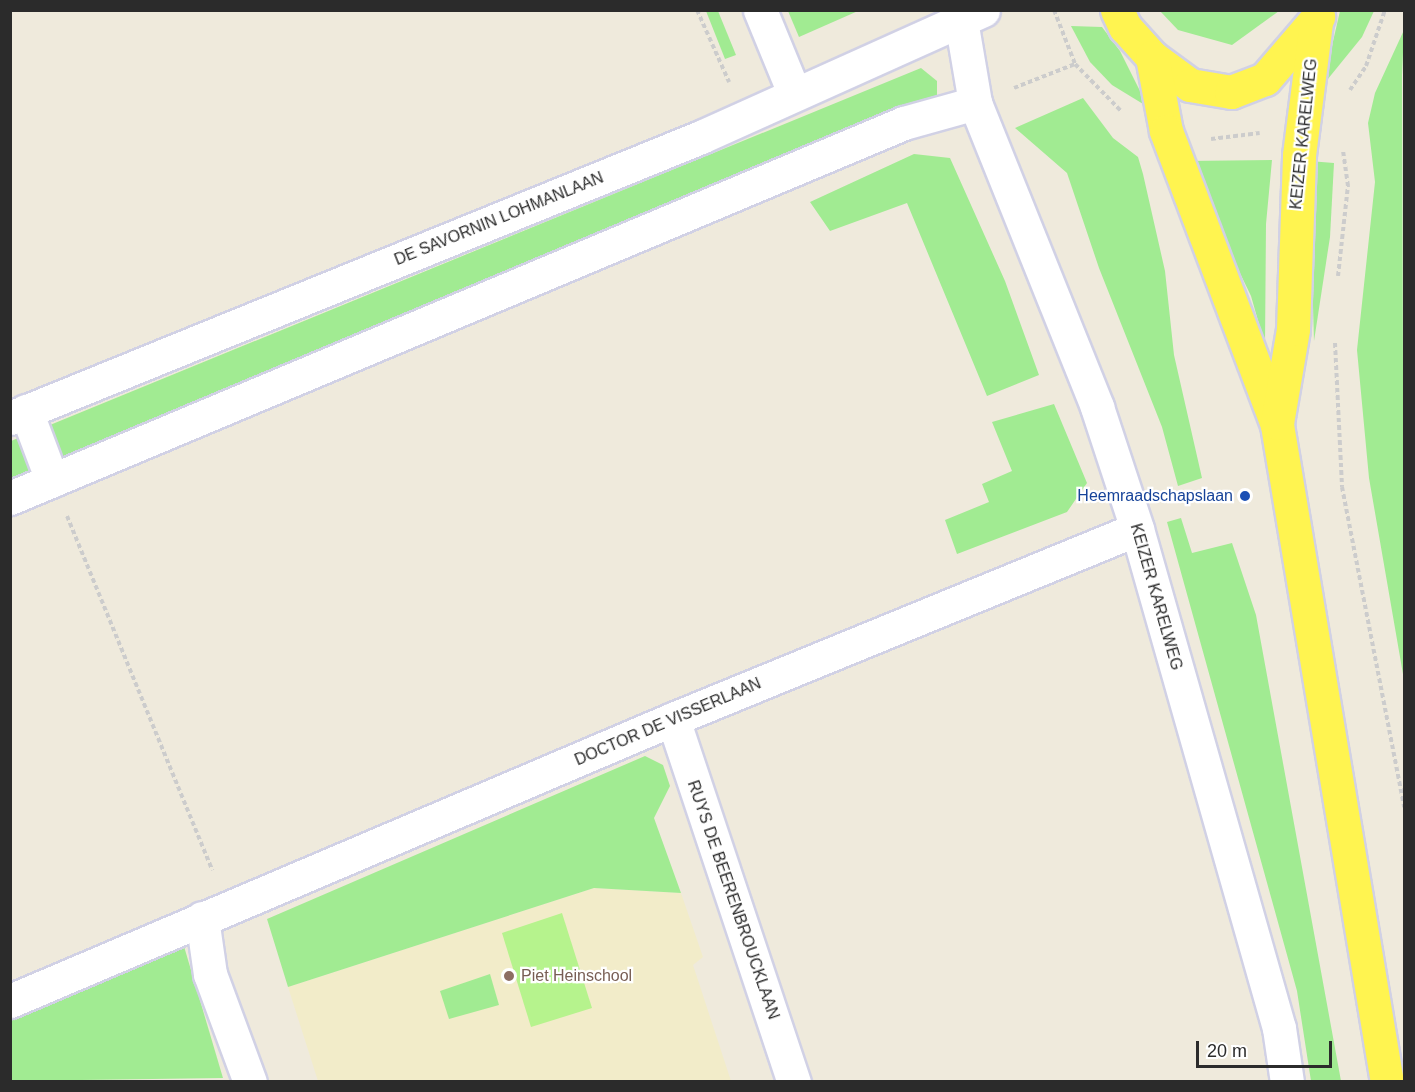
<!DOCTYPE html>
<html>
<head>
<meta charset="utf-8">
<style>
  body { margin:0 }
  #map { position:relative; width:1415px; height:1092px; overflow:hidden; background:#efeadc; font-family:Helvetica,sans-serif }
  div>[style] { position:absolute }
  .education>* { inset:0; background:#f2ecc9 }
  .green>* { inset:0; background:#a1eb92 }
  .pitch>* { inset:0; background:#b6f38d }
  .path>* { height:4px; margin-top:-2px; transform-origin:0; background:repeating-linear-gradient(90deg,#ccc 0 4.5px,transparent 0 7.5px) }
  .roads { filter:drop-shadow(2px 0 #d1d1e5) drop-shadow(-2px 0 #d1d1e5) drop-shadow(0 2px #d1d1e5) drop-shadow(0 -2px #d1d1e5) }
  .minor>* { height:33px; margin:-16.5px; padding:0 16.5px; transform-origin:16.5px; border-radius:16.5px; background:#fff }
  .major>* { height:33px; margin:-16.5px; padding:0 16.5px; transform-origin:16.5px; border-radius:16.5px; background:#fff450 }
  .dots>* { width:16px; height:16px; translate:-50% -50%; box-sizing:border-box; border:3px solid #fff; border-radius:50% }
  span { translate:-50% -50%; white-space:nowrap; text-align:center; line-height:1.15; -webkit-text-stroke:4.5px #fff; paint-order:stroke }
  .street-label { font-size:16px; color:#2b2b2b }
  .transit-label { font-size:16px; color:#164399 }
  .right { translate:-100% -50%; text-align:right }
  .education-label { font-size:16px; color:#785e54 }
  .left { translate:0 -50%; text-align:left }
  .frame { position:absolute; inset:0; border:12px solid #2b2b2b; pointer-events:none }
  .scale { position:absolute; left:1196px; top:1041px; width:136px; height:27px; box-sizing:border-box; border:3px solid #2b2b2b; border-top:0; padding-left:8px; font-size:18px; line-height:21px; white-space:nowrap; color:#2b2b2b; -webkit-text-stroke:4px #fff; paint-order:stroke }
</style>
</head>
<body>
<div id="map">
  <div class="education">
    <i style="clip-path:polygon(594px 888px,681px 893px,703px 957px,693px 965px,731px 1081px,318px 1081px,288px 987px)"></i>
  </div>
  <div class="green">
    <i style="clip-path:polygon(706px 11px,718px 11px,736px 55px,725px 59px)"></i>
    <i style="clip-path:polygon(788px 11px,858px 11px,799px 37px)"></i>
    <i style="clip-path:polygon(1160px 11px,1279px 11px,1232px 45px,1178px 30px)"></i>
    <i style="clip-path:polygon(1340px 11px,1374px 11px,1362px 37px,1323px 85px)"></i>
    <i style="clip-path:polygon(1071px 26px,1102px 27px,1120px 51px,1148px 107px,1112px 85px,1090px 62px)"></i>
    <i style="clip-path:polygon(1404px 30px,1402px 75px,1404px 680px,1369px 478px,1357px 350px,1375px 182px,1368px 123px,1375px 93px)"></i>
    <i style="clip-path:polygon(921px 68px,937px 81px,937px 101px,11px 480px,11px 441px)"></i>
    <i style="clip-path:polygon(1083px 98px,1113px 138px,1138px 157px,1143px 174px,1165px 271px,1174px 355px,1202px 478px,1178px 486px,1162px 427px,1099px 268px,1067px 173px,1015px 128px)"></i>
    <i style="clip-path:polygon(914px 154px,950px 158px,1005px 281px,1039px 375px,987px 396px,907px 203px,830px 231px,810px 202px)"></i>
    <i style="clip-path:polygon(1272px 160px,1266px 224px,1265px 345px,1251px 296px,1186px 161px)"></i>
    <i style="clip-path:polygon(1309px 161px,1334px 163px,1330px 237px,1314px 341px)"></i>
    <i style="clip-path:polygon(1054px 404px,1087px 483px,1067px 512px,957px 554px,945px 520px,989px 502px,982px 484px,1012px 471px,992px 422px)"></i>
    <i style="clip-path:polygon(1181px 518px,1192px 553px,1232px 543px,1256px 615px,1341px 1081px,1311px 1081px,1297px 991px,1167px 522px)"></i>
    <i style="clip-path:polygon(645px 756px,663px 765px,670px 786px,654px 818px,681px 893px,594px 888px,288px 987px,267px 919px)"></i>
    <i style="clip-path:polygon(183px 943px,223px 1078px,11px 1081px,10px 1017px)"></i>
    <i style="clip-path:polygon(490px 974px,499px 1005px,449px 1019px,440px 991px)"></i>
  </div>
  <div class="pitch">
    <i style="clip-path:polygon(562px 913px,592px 1008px,531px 1027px,502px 933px)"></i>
  </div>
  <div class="path">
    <i style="left:697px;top:10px;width:79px;rotate:66deg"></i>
    <i style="left:1054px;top:10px;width:58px;rotate:68.7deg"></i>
    <i style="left:1075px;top:64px;width:67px;rotate:45.6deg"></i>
    <i style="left:1014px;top:88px;width:66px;rotate:-21.5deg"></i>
    <i style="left:1350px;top:90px;width:29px;rotate:-56deg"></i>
    <i style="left:1366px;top:66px;width:59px;rotate:-71.3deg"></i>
    <i style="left:1211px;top:139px;width:49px;rotate:-7deg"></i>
    <i style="left:1338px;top:276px;width:91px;rotate:-83.7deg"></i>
    <i style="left:1348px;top:186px;width:37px;rotate:-98deg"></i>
    <i style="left:1335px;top:343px;width:144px;rotate:87.2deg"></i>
    <i style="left:1342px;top:487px;width:326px;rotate:79deg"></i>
    <i style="left:67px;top:516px;width:383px;rotate:67.7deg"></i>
  </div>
  <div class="roads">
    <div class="minor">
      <i style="left:760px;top:10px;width:90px;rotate:67.7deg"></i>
      <i style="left:961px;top:20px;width:84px;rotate:80.4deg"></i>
      <i style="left:975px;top:103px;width:328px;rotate:68.1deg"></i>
      <i style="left:1097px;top:407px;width:128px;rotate:71.8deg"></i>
      <i style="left:1137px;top:529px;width:519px;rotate:74.12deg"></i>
      <i style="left:1279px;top:1028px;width:55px;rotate:81.6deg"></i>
      <i style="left:26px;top:411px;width:74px;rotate:69.4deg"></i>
      <i style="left:10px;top:418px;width:746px;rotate:-22.13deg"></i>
      <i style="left:701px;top:137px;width:309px;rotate:-24.2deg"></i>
      <i style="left:10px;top:498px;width:969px;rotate:-22.76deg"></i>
      <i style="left:904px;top:123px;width:74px;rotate:-15.7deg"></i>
      <i style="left:673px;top:719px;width:383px;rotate:71.6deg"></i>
      <i style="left:202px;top:918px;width:57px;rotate:81.9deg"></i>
      <i style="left:210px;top:974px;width:115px;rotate:69.7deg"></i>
      <i style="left:10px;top:1001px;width:720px;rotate:-23.04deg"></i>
      <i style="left:673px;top:719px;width:501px;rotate:-22.27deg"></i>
    </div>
    <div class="major">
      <i style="left:1117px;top:10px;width:19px;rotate:65deg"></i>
      <i style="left:1125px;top:27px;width:40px;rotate:48deg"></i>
      <i style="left:1152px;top:57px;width:47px;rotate:36.4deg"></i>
      <i style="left:1190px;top:85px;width:42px;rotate:9.7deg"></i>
      <i style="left:1231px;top:92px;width:36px;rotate:-21deg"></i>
      <i style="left:1265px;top:79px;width:82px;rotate:-49.5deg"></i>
      <i style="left:1152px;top:57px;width:75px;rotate:79.3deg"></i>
      <i style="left:1166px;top:131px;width:314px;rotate:69.3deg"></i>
      <i style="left:1277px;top:425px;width:666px;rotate:80.5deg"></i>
      <i style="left:1277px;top:423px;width:95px;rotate:-80.3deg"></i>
      <i style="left:1293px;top:329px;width:174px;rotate:-88deg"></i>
      <i style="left:1299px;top:155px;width:134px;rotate:-82.7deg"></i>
    </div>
  </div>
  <div class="dots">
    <i style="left:1245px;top:496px;background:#1a4fb4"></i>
    <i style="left:509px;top:976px;background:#8d6e63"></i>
  </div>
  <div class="street-label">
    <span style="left:1304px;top:134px;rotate:-84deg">KEIZER KARELWEG</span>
    <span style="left:499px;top:219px;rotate:-22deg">DE SAVORNIN LOHMANLAAN</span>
    <span style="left:1156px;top:597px;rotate:74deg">KEIZER KARELWEG</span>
    <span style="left:668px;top:722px;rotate:-23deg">DOCTOR DE VISSERLAAN</span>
    <span style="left:733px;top:900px;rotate:71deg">RUYS DE BEERENBROUCKLAAN</span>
  </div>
  <div class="transit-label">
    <span class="right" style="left:1233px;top:496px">Heemraadschapslaan</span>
  </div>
  <div class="education-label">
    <span class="left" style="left:521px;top:976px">Piet Heinschool</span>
  </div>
  <div class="frame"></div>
  <div class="scale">20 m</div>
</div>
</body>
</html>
